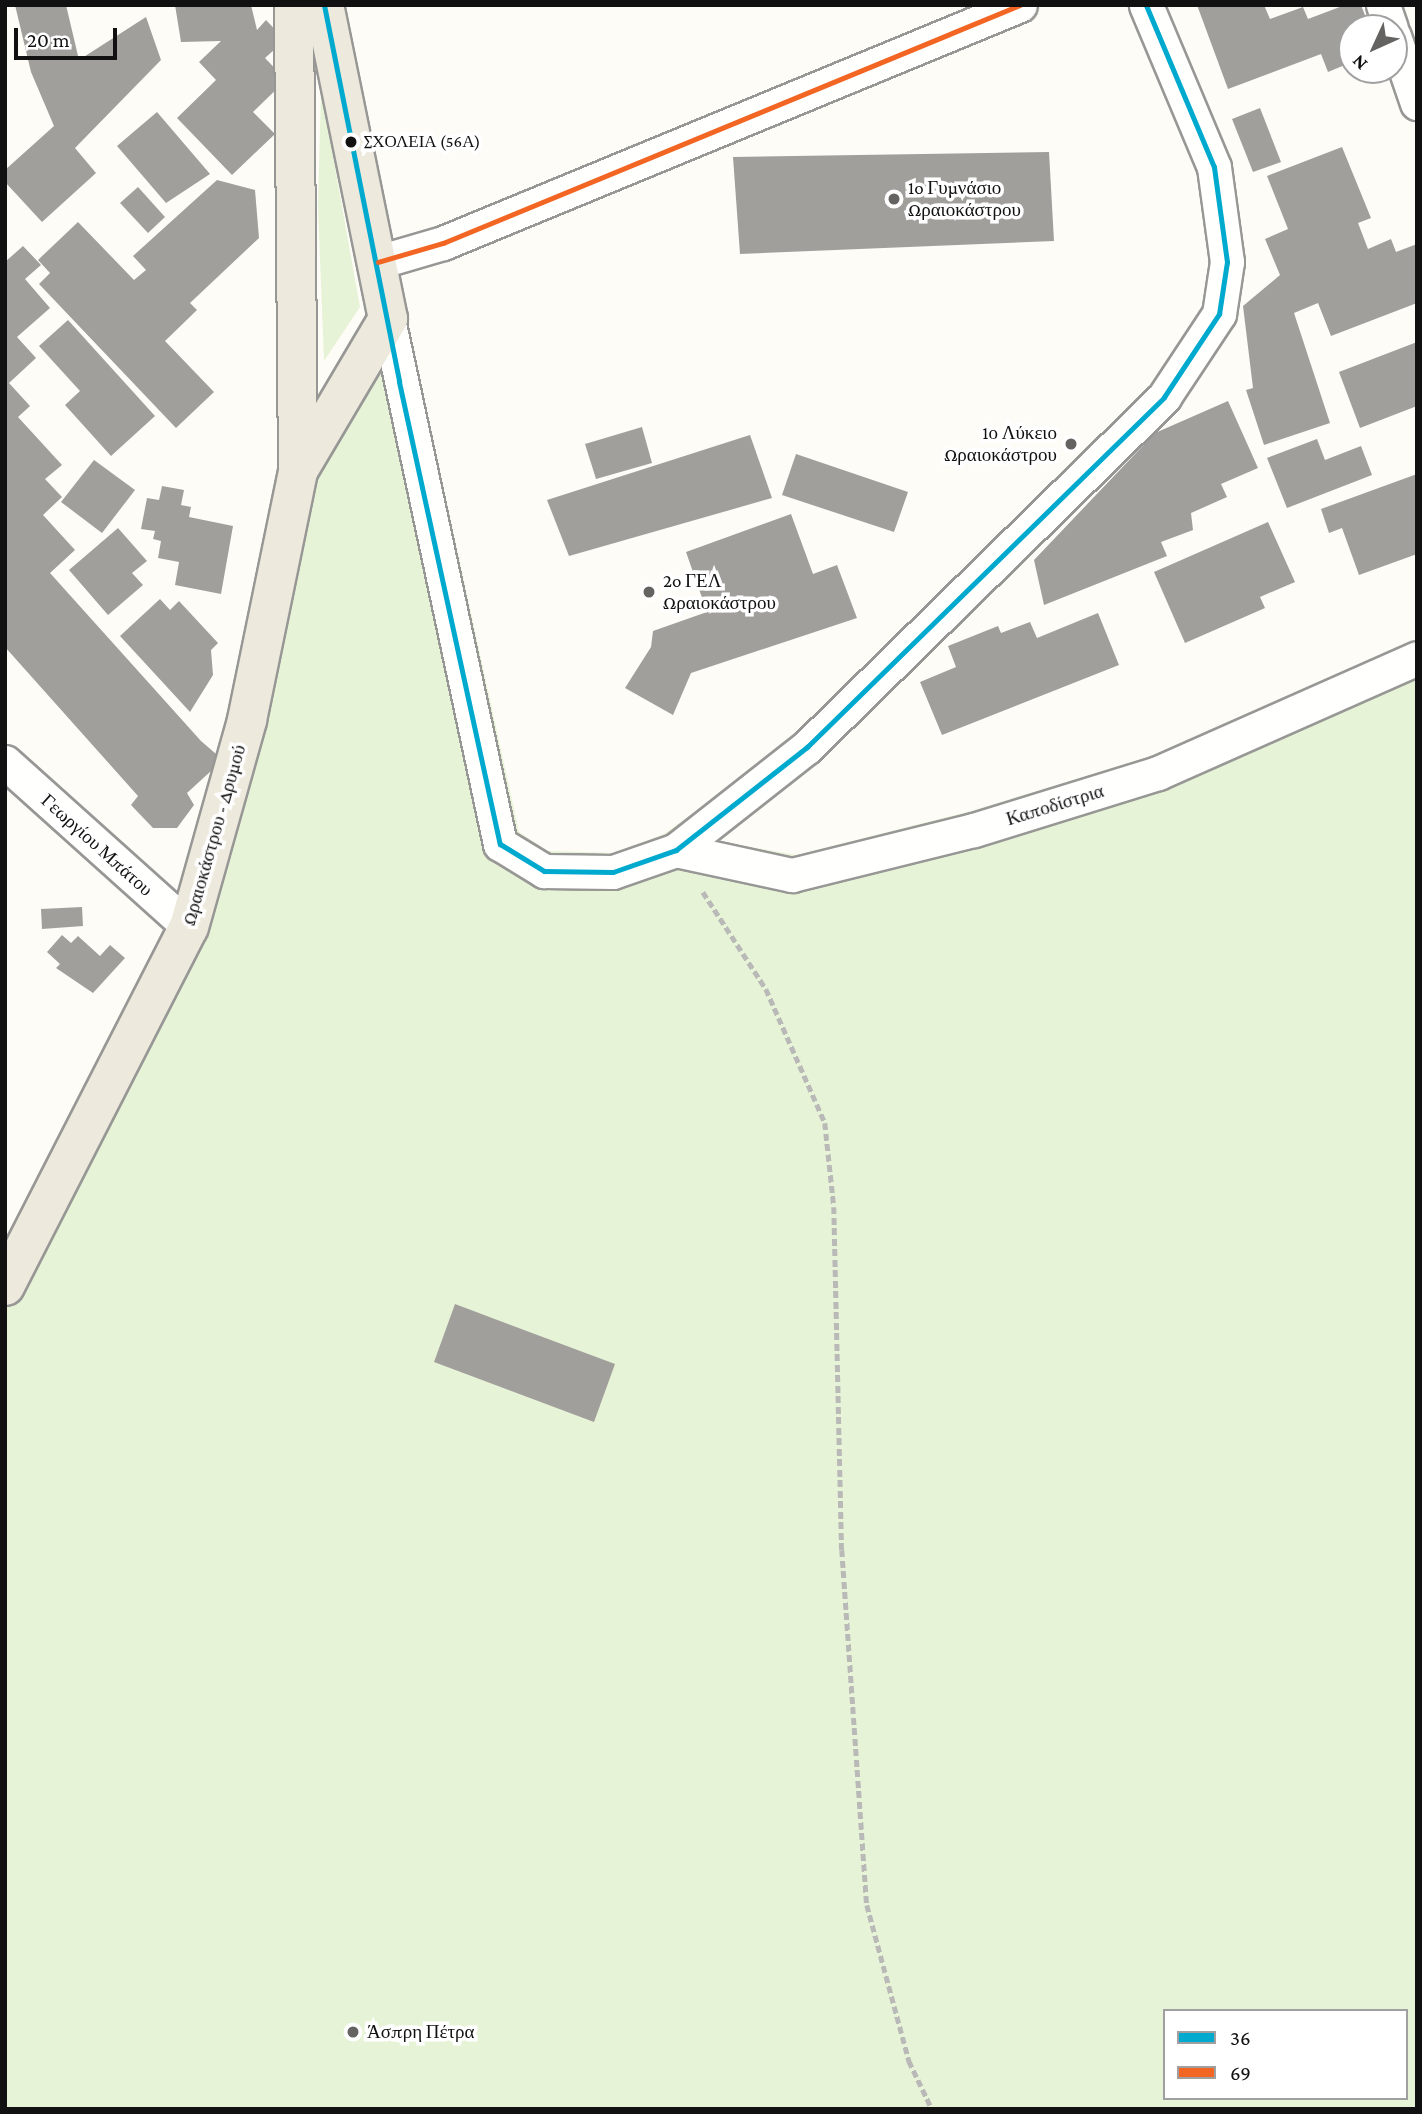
<!DOCTYPE html>
<html>
<head>
<meta charset="utf-8">
<style>
  body { margin:0 }
  #map { position:relative; width:1422px; height:2114px; overflow:hidden; background:#fdfcf7; font-family:"Crimson Pro",serif }
  div>[style] { position:absolute }
  .green>* { inset:0; background:#e7f3d7 }
  .building>* { inset:0; background:#a19f9c }
  .path>* { height:4.5px; margin-top:-2.25px; transform-origin:0; background:repeating-linear-gradient(90deg,#b9b9b8 0 7px,transparent 0 10.5px) }
  .roads { filter:drop-shadow(2px 0 #979795) drop-shadow(-2px 0 #979795) drop-shadow(0 2px #979795) drop-shadow(0 -2px #979795) }
  .minor>* { height:33px; margin:-16.5px; padding:0 16.5px; transform-origin:16.5px; border-radius:16.5px; background:#fffffe }
  .major>* { height:38px; margin:-19px; padding:0 19px; transform-origin:19px; border-radius:19px; background:#ede9dc }
  .bus-1>* { height:5px; margin:-2.5px; padding:0 2.5px; transform-origin:2.5px; border-radius:2.5px; background:#00a9ce }
  .bus-2>* { height:5px; margin:-2.5px; padding:0 2.5px; transform-origin:2.5px; border-radius:2.5px; background:#f26522 }
  .dots>* { width:19px; height:19px; translate:-50% -50%; box-sizing:border-box; border:4px solid #fff; border-radius:50% }
  span { translate:-50% -50%; white-space:nowrap; text-align:center; line-height:1.15; -webkit-text-stroke:7px #fff; paint-order:stroke }
  .bus-label { font-size:17px; color:#111 }
  .left { translate:0 -50%; text-align:left }
  .poi-label { font-size:19px; color:#111 }
  .right { translate:-100% -50%; text-align:right }
  .street-label { font-size:19px; color:#111 }
  .frame { position:absolute; inset:0; border:7px solid #111; pointer-events:none }
  .legend { position:absolute; left:1163px; top:2009px; width:245px; height:91px; box-sizing:border-box; background:#fff; border:2px solid #a0a0a0; margin:0; padding:9px 12px; list-style:none; font-size:21px; color:#111 }
  .legend li { display:flex; align-items:center; gap:14px; height:35px }
  .legend b { width:35px; border:2px solid #a0a0a0 }
  .north { position:absolute; left:1338px; top:14px; width:70px; height:70px; box-sizing:border-box; background:#fff; border:2px solid #a0a0a0; border-radius:50%; rotate:225deg; font-size:19px; font-weight:700; line-height:28px; text-align:center; color:#111 }
  .north::after { content:''; display:block; margin:auto; width:24px; height:32px; background:#646362; clip-path:polygon(50% 0,100% 100%,50% 72%,0 100%) }
  .scale { position:absolute; left:14px; top:28px; width:103px; height:32px; box-sizing:border-box; border:4px solid #111; border-top:0; padding-left:9px; font-size:21px; line-height:24px; white-space:nowrap; color:#111; -webkit-text-stroke:5px #fff; paint-order:stroke }
</style>
</head>
<body>
<div id="map">
  <div class="green">
    <i style="clip-path:polygon(321px 89px,360px 307px,324px 361px,318px 207px)"></i>
    <i style="clip-path:polygon(evenodd,405px 311px,519px 832px,548px 851px,614px 853px,664px 834px,689px 816px,711px 840px,796px 855px,971px 811px,1152px 756px,1417px 651px,1417px 2109px,5px 2109px,5px 1286px,189px 927px,298px 471px,405px 311px,1165px 2011px,1406px 2011px,1406px 2098px,1165px 2098px,1165px 2011px)"></i>
  </div>
  <div class="building">
    <i style="clip-path:polygon(15px 5px,66px 5px,79px 60px,146px 17px,161px 60px,75px 148px,96px 173px,42px 222px,5px 182px,5px 170px,54px 126px,31px 72px)"></i>
    <i style="clip-path:polygon(175px 5px,251px 5px,257px 30px,266px 20px,285px 40px,265px 58px,286px 80px,253px 112px,275px 134px,232px 175px,177px 118px,216px 80px,199px 62px,221px 41px,181px 42px)"></i>
    <i style="clip-path:polygon(1197px 5px,1264px 5px,1270px 19px,1303px 7px,1308px 19px,1345px 5px,1361px 5px,1370px 28px,1352px 28px,1352px 62px,1328px 72px,1321px 54px,1228px 89px)"></i>
    <i style="clip-path:polygon(1260px 108px,1281px 162px,1253px 172px,1232px 119px)"></i>
    <i style="clip-path:polygon(157px 112px,210px 174px,166px 203px,117px 146px)"></i>
    <i style="clip-path:polygon(1342px 147px,1371px 218px,1358px 223px,1368px 249px,1391px 239px,1396px 252px,1417px 244px,1417px 303px,1331px 336px,1318px 303px,1294px 313px,1330px 423px,1264px 445px,1246px 390px,1253px 388px,1243px 306px,1280px 275px,1265px 239px,1288px 229px,1267px 176px)"></i>
    <i style="clip-path:polygon(1049px 152px,1054px 241px,740px 254px,733px 157px)"></i>
    <i style="clip-path:polygon(217px 180px,255px 190px,259px 238px,190px 303px,197px 310px,165px 341px,214px 392px,176px 428px,39px 284px,50px 273px,38px 260px,78px 222px,134px 280px,146px 270px,133px 256px)"></i>
    <i style="clip-path:polygon(138px 187px,165px 217px,148px 233px,120px 203px)"></i>
    <i style="clip-path:polygon(23px 246px,41px 265px,25px 279px,50px 308px,17px 337px,36px 358px,9px 383px,30px 406px,18px 417px,62px 465px,45px 479px,62px 497px,43px 515px,75px 550px,50px 573px,201px 741px,223px 760px,187px 793px,194px 805px,177px 828px,153px 828px,131px 805px,138px 796px,5px 647px,5px 262px)"></i>
    <i style="clip-path:polygon(68px 320px,155px 416px,111px 456px,65px 405px,80px 391px,39px 346px)"></i>
    <i style="clip-path:polygon(1417px 342px,1417px 406px,1360px 428px,1339px 372px)"></i>
    <i style="clip-path:polygon(1228px 401px,1258px 468px,1221px 484px,1227px 497px,1191px 513px,1193px 530px,1161px 542px,1167px 556px,1044px 605px,1034px 560px,1155px 433px)"></i>
    <i style="clip-path:polygon(642px 427px,652px 463px,596px 479px,585px 444px)"></i>
    <i style="clip-path:polygon(750px 435px,772px 498px,569px 556px,547px 500px)"></i>
    <i style="clip-path:polygon(1317px 439px,1325px 460px,1361px 446px,1372px 475px,1287px 508px,1267px 458px)"></i>
    <i style="clip-path:polygon(796px 454px,908px 492px,894px 532px,782px 495px)"></i>
    <i style="clip-path:polygon(94px 460px,135px 490px,102px 533px,61px 502px)"></i>
    <i style="clip-path:polygon(1417px 474px,1417px 554px,1359px 575px,1342px 528px,1329px 533px,1321px 509px)"></i>
    <i style="clip-path:polygon(162px 486px,184px 490px,181px 505px,191px 507px,189px 517px,233px 526px,221px 594px,175px 585px,179px 562px,158px 558px,161px 541px,153px 539px,155px 531px,141px 529px,147px 498px,159px 500px)"></i>
    <i style="clip-path:polygon(791px 514px,813px 574px,837px 565px,857px 618px,691px 673px,673px 715px,625px 688px,651px 647px,653px 631px,707px 612px,686px 552px)"></i>
    <i style="clip-path:polygon(1268px 522px,1295px 582px,1260px 597px,1265px 608px,1185px 643px,1154px 572px)"></i>
    <i style="clip-path:polygon(118px 528px,147px 561px,132px 573px,143px 585px,108px 615px,69px 570px)"></i>
    <i style="clip-path:polygon(160px 599px,170px 610px,179px 601px,218px 643px,211px 650px,213px 675px,190px 712px,120px 636px)"></i>
    <i style="clip-path:polygon(1098px 613px,1119px 665px,942px 735px,920px 682px,956px 667px,948px 646px,998px 626px,1001px 633px,1030px 622px,1037px 638px)"></i>
    <i style="clip-path:polygon(82px 907px,83px 926px,42px 929px,41px 909px)"></i>
    <i style="clip-path:polygon(62px 935px,71px 943px,78px 936px,100px 956px,110px 945px,125px 958px,93px 993px,56px 968px,60px 964px,47px 952px)"></i>
    <i style="clip-path:polygon(455px 1304px,615px 1364px,594px 1422px,434px 1362px)"></i>
  </div>
  <div class="path">
    <i style="left:703px;top:892px;width:116px;rotate:57deg"></i>
    <i style="left:766px;top:989px;width:146px;rotate:66.2deg"></i>
    <i style="left:825px;top:1123px;width:84px;rotate:83.9deg"></i>
    <i style="left:834px;top:1207px;width:343px;rotate:88.7deg"></i>
    <i style="left:842px;top:1550px;width:356px;rotate:86deg"></i>
    <i style="left:867px;top:1905px;width:162px;rotate:74.9deg"></i>
    <i style="left:909px;top:2061px;width:53px;rotate:64.4deg"></i>
  </div>
  <div class="roads">
    <div class="minor">
      <i style="left:1383px;top:5px;width:24px;rotate:71deg"></i>
      <i style="left:1394px;top:36px;width:71px;rotate:71.1deg"></i>
      <i style="left:378px;top:262px;width:68px;rotate:-16.3deg"></i>
      <i style="left:443px;top:243px;width:624px;rotate:-22.42deg"></i>
      <i style="left:388px;top:319px;width:537px;rotate:77.96deg"></i>
      <i style="left:500px;top:844px;width:52px;rotate:31.5deg"></i>
      <i style="left:544px;top:871px;width:69px;rotate:0.8deg"></i>
      <i style="left:613px;top:872px;width:67px;rotate:-19.2deg"></i>
      <i style="left:676px;top:850px;width:167px;rotate:-38.2deg"></i>
      <i style="left:807px;top:747px;width:500px;rotate:-44.4deg"></i>
      <i style="left:1164px;top:397px;width:100px;rotate:-56.5deg"></i>
      <i style="left:1219px;top:314px;width:53px;rotate:-81.3deg"></i>
      <i style="left:1227px;top:262px;width:96px;rotate:-97.8deg"></i>
      <i style="left:1214px;top:167px;width:176px;rotate:-112.8deg"></i>
      <i style="left:5px;top:762px;width:247px;rotate:41.9deg"></i>
      <i style="left:676px;top:850px;width:119px;rotate:12.2deg"></i>
      <i style="left:792px;top:875px;width:187px;rotate:-13.9deg"></i>
      <i style="left:974px;top:830px;width:193px;rotate:-17.2deg"></i>
      <i style="left:1158px;top:773px;width:283px;rotate:-23.9deg"></i>
    </div>
    <div class="major">
      <i style="left:298px;top:471px;width:177px;rotate:-59.4deg"></i>
      <i style="left:388px;top:319px;width:320px;rotate:-101.5deg"></i>
      <i style="left:5px;top:1286px;width:403px;rotate:-62.9deg"></i>
      <i style="left:189px;top:927px;width:215px;rotate:-74.3deg"></i>
      <i style="left:247px;top:720px;width:254px;rotate:-78.4deg"></i>
      <i style="left:298px;top:471px;width:466px;rotate:-90.5deg"></i>
    </div>
  </div>
  <div class="bus-1">
    <i style="left:324px;top:5px;width:384px;rotate:78.7deg"></i>
    <i style="left:399px;top:382px;width:473px;rotate:77.7deg"></i>
    <i style="left:500px;top:844px;width:52px;rotate:31.5deg"></i>
    <i style="left:544px;top:871px;width:69px;rotate:0.8deg"></i>
    <i style="left:613px;top:872px;width:67px;rotate:-19.2deg"></i>
    <i style="left:676px;top:850px;width:167px;rotate:-38.2deg"></i>
    <i style="left:807px;top:747px;width:500px;rotate:-44.4deg"></i>
    <i style="left:1164px;top:397px;width:100px;rotate:-56.5deg"></i>
    <i style="left:1219px;top:314px;width:53px;rotate:-81.3deg"></i>
    <i style="left:1227px;top:262px;width:96px;rotate:-97.8deg"></i>
    <i style="left:1214px;top:167px;width:176px;rotate:-112.8deg"></i>
  </div>
  <div class="bus-2">
    <i style="left:378px;top:262px;width:68px;rotate:-16.3deg"></i>
    <i style="left:443px;top:243px;width:624px;rotate:-22.42deg"></i>
  </div>
  <div class="dots">
    <i style="left:351px;top:142px;background:#111"></i>
    <i style="left:894px;top:199px;background:#646362"></i>
    <i style="left:1071px;top:444px;background:#646362"></i>
    <i style="left:649px;top:592px;background:#646362"></i>
    <i style="left:353px;top:2032px;background:#646362"></i>
  </div>
  <div class="bus-label">
    <span class="left" style="left:364px;top:142px">ΣΧΟΛΕΙΑ (56Α)</span>
  </div>
  <div class="poi-label">
    <span class="left" style="left:908px;top:199px">1o Γυμνάσιο<br>Ωραιοκάστρου</span>
    <span class="right" style="left:1057px;top:444px">1ο Λύκειο<br>Ωραιοκάστρου</span>
    <span class="left" style="left:663px;top:592px">2o ΓΕΛ<br>Ωραιοκάστρου</span>
    <span class="left" style="left:367px;top:2032px">Άσπρη Πέτρα</span>
  </div>
  <div class="street-label">
    <span style="left:1055px;top:805px;rotate:-17deg">Καποδίστρια</span>
    <span style="left:214px;top:835px;rotate:-74deg">Ωραιοκάστρου - Δρυμού</span>
    <span style="left:97px;top:845px;rotate:42deg">Γεωργίου Μπάτου</span>
  </div>
  <div class="frame"></div>
  <ul class="legend">
  <li><b style="height:9px;background:#00a9ce"></b>36</li>
  <li><b style="height:9px;background:#f26522"></b>69</li>
  </ul>
  <div class="north">N</div>
  <div class="scale">20 m</div>
</div>
</body>
</html>
